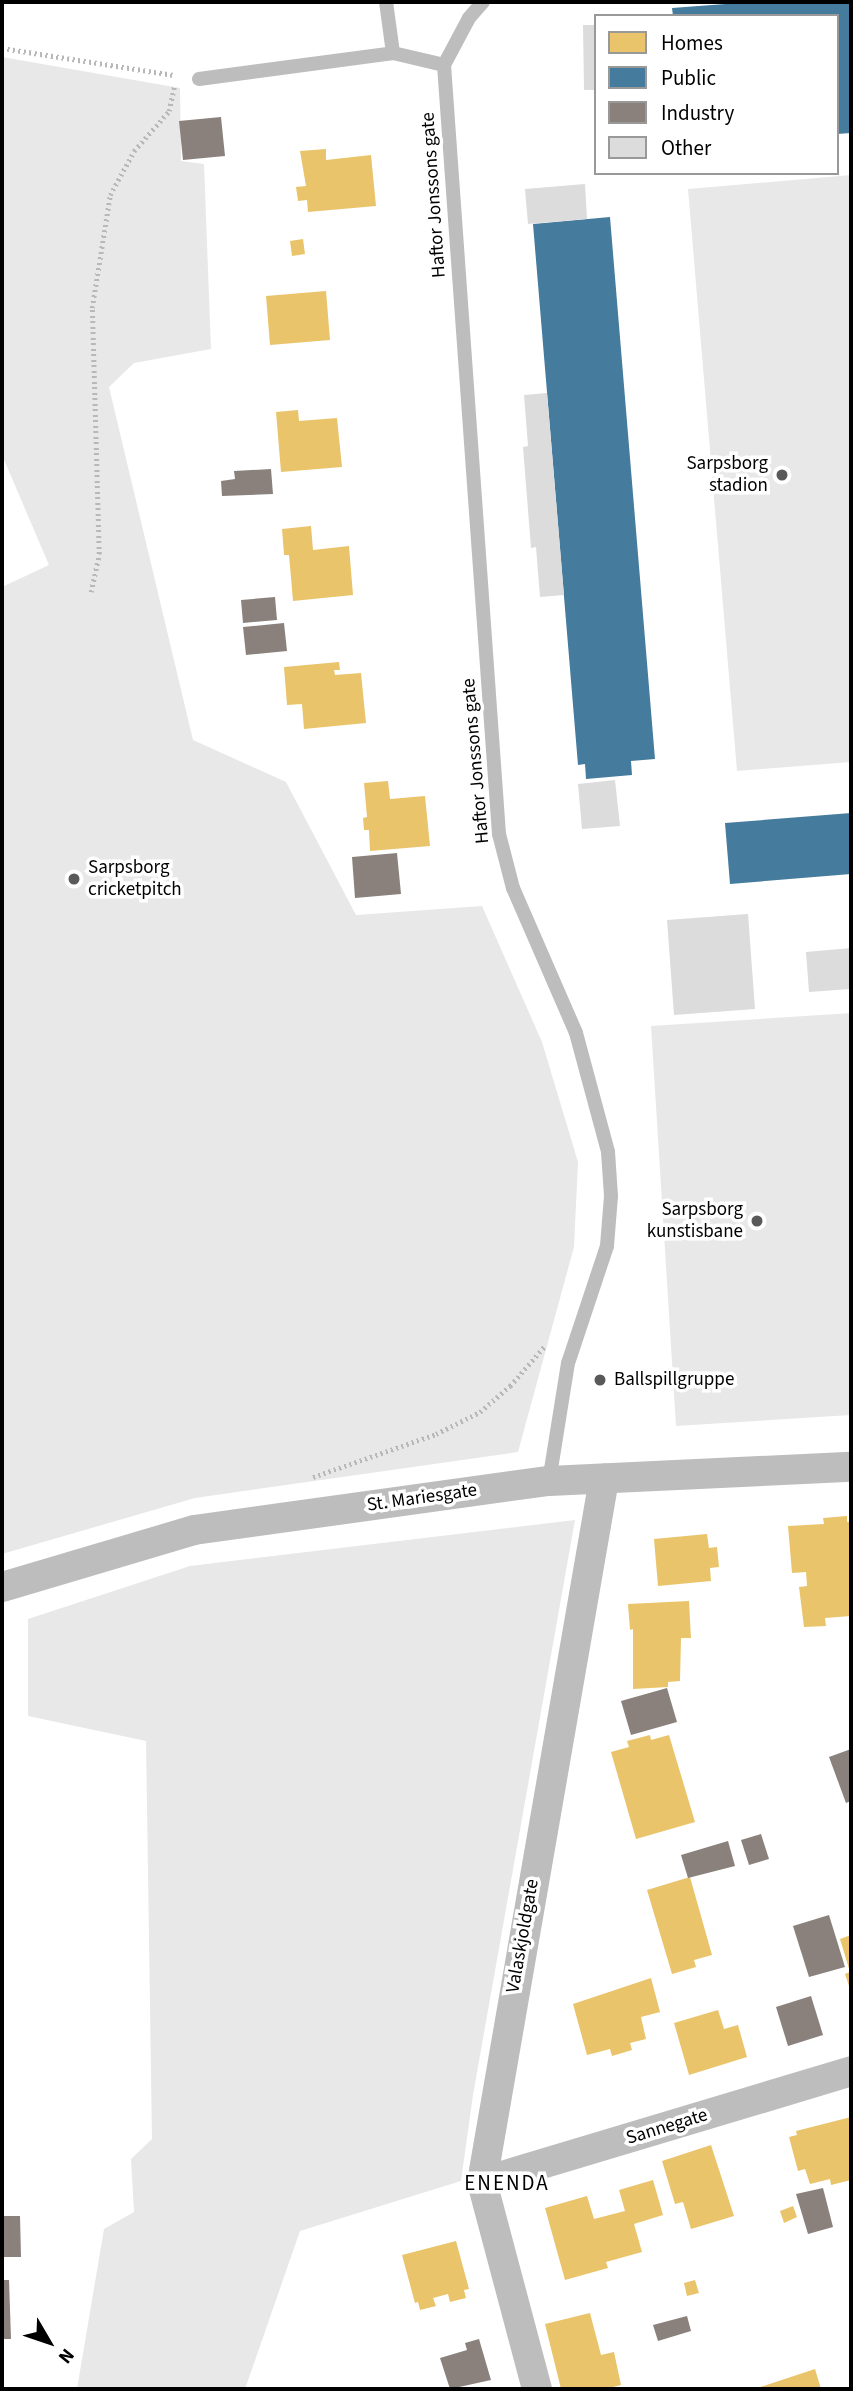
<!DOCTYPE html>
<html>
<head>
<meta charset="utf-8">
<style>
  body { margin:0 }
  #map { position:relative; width:853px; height:2391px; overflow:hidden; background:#fff; font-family:"Source Sans 3",sans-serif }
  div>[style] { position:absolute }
  .green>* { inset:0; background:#e8e8e8 }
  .homes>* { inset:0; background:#e9c46a }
  .public>* { inset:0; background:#457b9d }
  .industry>* { inset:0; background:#8a817c }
  .building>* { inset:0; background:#dcdcdc }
  .path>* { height:4.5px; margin-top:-2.25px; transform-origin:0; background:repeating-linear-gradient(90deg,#b8b8b8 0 2px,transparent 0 5.5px) }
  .service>* { height:14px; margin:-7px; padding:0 7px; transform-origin:7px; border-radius:7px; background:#bdbdbd }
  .minor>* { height:30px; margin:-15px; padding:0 15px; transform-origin:15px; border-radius:15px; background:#bdbdbd }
  .dots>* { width:19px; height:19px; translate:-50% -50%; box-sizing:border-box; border:4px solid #fff; border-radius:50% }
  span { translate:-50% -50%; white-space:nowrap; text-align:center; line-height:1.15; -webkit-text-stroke:7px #fff; paint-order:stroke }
  .street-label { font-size:19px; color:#000 }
  .poi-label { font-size:19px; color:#000 }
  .right { translate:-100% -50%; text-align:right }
  .left { translate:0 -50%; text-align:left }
  .neighbourhood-label { font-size:21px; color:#000; letter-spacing:2px }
  .frame { position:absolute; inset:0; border:4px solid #000; pointer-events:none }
  .legend { position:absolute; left:594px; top:14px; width:245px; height:161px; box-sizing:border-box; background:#fff; border:2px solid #999; margin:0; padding:9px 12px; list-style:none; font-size:21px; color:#000 }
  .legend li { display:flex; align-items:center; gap:14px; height:35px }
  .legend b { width:35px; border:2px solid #999 }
  .north { position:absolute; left:14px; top:2307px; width:70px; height:70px; -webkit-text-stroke:5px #fff; paint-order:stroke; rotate:129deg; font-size:19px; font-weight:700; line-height:28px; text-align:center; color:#000 }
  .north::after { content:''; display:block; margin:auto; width:24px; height:32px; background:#000; clip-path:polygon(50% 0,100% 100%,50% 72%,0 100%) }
</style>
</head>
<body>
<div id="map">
  <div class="green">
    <i style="clip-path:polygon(2px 57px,180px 88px,181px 161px,204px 164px,211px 349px,134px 363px,109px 387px,193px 740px,286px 782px,356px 915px,482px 906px,542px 1042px,578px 1162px,574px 1247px,518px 1452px,195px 1498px,2px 1554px,2px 587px,49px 565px,2px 455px)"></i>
    <i style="clip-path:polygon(851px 175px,851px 762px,737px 771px,688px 189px)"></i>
    <i style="clip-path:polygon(851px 1013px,851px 1415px,676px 1426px,651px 1026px)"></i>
    <i style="clip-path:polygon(575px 1520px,473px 2095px,461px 2181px,300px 2231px,245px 2389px,77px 2389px,104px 2229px,134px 2212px,131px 2159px,152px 2139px,146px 1741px,28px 1716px,28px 1619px,190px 1566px)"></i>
  </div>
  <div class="homes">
    <i style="clip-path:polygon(326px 149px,326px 160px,371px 155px,376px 206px,308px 212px,307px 200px,298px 201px,296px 187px,306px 186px,300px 151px)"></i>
    <i style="clip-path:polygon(303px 239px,305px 254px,292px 256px,290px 241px)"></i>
    <i style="clip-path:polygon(326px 291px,330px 340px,270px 345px,266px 296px)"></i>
    <i style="clip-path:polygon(298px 410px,299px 421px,337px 418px,342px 467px,281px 472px,276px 412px)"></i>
    <i style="clip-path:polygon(311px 526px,313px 550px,349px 546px,353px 595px,293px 601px,289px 555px,284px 555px,282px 529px)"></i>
    <i style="clip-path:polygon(339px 662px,340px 670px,334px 670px,335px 675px,361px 673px,366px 723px,304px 729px,302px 704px,287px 705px,284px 667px)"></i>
    <i style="clip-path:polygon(388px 781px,390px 799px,425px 796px,430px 846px,370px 851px,369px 830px,364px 830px,363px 818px,367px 817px,364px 783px)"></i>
    <i style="clip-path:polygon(847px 1516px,847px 1522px,851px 1522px,851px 1616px,825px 1618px,826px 1626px,804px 1627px,799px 1587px,807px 1586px,806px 1572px,792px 1573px,788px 1526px,824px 1524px,823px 1518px)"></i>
    <i style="clip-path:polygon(707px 1534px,709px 1548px,717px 1547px,719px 1567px,710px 1568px,711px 1581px,658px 1586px,654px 1539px)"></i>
    <i style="clip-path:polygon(689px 1601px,691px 1638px,681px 1638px,680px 1681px,668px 1682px,668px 1687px,633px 1689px,633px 1629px,630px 1630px,628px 1604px)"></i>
    <i style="clip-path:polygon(650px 1735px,651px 1740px,669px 1735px,695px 1822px,636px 1839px,611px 1752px,629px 1747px,627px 1741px)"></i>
    <i style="clip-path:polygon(690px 1877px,712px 1955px,694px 1960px,696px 1967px,672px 1974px,647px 1890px)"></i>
    <i style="clip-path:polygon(851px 1935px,851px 1992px,845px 1974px,850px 1972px,840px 1939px)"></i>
    <i style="clip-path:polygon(651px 1978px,660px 2012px,641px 2017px,646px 2039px,630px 2043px,632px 2050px,612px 2056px,610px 2049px,587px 2055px,573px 2004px)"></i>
    <i style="clip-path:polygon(718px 2010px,724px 2029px,738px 2025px,747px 2057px,689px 2075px,674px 2023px)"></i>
    <i style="clip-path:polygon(851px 2117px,851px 2180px,831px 2185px,830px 2179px,810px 2184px,805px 2169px,798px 2171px,789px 2137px,797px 2135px,796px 2131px)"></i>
    <i style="clip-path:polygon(711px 2145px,734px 2216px,691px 2229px,683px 2202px,675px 2204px,662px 2161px)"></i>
    <i style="clip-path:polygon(653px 2180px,663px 2215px,634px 2224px,642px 2252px,606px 2262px,608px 2268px,565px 2280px,545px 2208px,587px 2196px,594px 2219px,625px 2211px,619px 2190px)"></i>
    <i style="clip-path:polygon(793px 2206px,797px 2217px,784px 2223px,780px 2211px)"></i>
    <i style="clip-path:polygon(456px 2241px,469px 2289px,464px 2290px,466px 2298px,450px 2302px,448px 2294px,433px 2298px,436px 2306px,420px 2310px,418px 2302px,415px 2303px,402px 2255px)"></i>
    <i style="clip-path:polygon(695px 2280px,699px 2293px,687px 2296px,684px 2283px)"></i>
    <i style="clip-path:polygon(590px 2313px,601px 2355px,614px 2352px,621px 2385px,605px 2389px,561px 2389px,545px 2324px)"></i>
    <i style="clip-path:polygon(815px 2369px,821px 2389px,754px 2389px)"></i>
  </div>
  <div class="public">
    <i style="clip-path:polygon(752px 2px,851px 2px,851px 133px,837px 134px,837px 16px,673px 16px,672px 8px)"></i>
    <i style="clip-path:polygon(610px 217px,655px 759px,631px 761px,632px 775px,586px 779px,585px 764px,578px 765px,533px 224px)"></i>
    <i style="clip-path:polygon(851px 813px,851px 874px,730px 884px,725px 823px)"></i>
  </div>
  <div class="industry">
    <i style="clip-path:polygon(221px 117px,225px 156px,183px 160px,179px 121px)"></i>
    <i style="clip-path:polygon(271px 469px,273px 494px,222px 496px,221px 481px,235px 479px,234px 471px)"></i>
    <i style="clip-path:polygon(275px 597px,277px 620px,243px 623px,241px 600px)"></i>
    <i style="clip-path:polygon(284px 623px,287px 651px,246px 655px,243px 627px)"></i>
    <i style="clip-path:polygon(397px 853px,401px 894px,355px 898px,352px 857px)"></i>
    <i style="clip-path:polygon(667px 1688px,677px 1722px,631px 1735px,621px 1701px)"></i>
    <i style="clip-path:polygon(851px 1749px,851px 1801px,846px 1803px,829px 1757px)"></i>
    <i style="clip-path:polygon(761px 1834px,769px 1859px,749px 1865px,741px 1840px)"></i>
    <i style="clip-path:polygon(728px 1841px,735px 1866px,688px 1878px,681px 1855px)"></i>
    <i style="clip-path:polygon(829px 1915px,845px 1967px,809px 1977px,793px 1926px)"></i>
    <i style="clip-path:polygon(811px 1996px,823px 2035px,788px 2046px,776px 2007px)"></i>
    <i style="clip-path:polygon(823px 2188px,833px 2227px,808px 2234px,796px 2194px)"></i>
    <i style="clip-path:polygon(2px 2216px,20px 2216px,21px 2257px,2px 2257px)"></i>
    <i style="clip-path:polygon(2px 2280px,9px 2280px,11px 2339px,2px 2339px)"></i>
    <i style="clip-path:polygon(687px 2316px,691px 2331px,658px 2341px,653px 2325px)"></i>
    <i style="clip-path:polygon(479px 2339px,491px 2380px,450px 2389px,440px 2358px,467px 2350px,465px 2343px)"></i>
  </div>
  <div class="building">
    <i style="clip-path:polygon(583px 25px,596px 25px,596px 90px,584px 90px)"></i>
    <i style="clip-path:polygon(585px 184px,587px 219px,528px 224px,525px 189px)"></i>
    <i style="clip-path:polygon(547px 393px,564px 595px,540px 597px,536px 547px,531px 548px,523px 447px,528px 446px,524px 395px)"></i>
    <i style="clip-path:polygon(615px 780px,620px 826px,582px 829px,578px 784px)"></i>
    <i style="clip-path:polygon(748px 914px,755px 1009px,674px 1015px,667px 920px)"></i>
    <i style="clip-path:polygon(851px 948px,851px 989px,809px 992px,806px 952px)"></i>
  </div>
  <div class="path">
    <i style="left:2px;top:48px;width:174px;rotate:8.9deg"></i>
    <i style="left:91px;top:592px;width:39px;rotate:-78deg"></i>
    <i style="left:99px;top:554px;width:246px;rotate:-91.6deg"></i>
    <i style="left:92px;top:308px;width:114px;rotate:-80.9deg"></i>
    <i style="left:110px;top:195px;width:50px;rotate:-61.4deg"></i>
    <i style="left:134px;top:151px;width:53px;rotate:-48.8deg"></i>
    <i style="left:169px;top:111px;width:25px;rotate:-78deg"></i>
    <i style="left:313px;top:1477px;width:130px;rotate:-19.3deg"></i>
    <i style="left:436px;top:1434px;width:49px;rotate:-26.6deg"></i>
    <i style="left:480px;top:1412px;width:40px;rotate:-41deg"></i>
    <i style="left:510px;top:1386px;width:52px;rotate:-48.9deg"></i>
  </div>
  <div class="service">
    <i style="left:393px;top:53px;width:52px;rotate:13.2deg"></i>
    <i style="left:444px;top:65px;width:771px;rotate:85.91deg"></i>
    <i style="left:499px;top:834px;width:56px;rotate:75.5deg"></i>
    <i style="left:513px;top:888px;width:158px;rotate:66.5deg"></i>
    <i style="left:576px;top:1033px;width:123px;rotate:74.9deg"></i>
    <i style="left:608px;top:1152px;width:44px;rotate:86.1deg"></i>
    <i style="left:611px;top:1196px;width:50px;rotate:94.6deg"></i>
    <i style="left:607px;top:1246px;width:123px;rotate:108.4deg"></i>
    <i style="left:568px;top:1363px;width:120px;rotate:99.1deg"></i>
    <i style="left:444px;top:65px;width:53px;rotate:-62deg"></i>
    <i style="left:469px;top:18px;width:21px;rotate:-49deg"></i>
    <i style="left:199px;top:79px;width:196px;rotate:-7.6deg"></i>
    <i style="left:393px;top:53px;width:51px;rotate:-97.8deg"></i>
  </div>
  <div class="minor">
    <i style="left:2px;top:1587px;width:200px;rotate:-16.5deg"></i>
    <i style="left:194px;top:1530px;width:358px;rotate:-7.9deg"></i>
    <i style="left:549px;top:1481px;width:302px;rotate:-2.7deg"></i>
    <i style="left:482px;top:2182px;width:385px;rotate:-16.7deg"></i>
    <i style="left:537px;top:2389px;width:214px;rotate:-104.9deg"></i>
    <i style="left:482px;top:2182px;width:714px;rotate:-80.15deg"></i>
  </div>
  <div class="dots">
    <i style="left:782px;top:475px;background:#595959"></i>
    <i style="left:74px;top:879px;background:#595959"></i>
    <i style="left:757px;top:1221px;background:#595959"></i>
    <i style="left:600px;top:1380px;background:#595959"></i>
  </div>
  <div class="street-label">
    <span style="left:434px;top:195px;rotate:-94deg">Haftor Jonssons gate</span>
    <span style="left:476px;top:761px;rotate:-95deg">Haftor Jonssons gate</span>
    <span style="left:422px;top:1498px;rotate:-8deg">St. Mariesgate</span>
    <span style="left:523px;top:1936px;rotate:-80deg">Valaskjoldgate</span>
    <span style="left:667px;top:2127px;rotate:-17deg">Sannegate</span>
  </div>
  <div class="poi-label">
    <span class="right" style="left:768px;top:475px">Sarpsborg<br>stadion</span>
    <span class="left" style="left:88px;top:879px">Sarpsborg<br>cricketpitch</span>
    <span class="right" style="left:743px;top:1221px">Sarpsborg<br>kunstisbane</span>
    <span class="left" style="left:614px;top:1380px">Ballspillgruppe</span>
  </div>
  <div class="neighbourhood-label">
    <span style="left:507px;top:2183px">ENENDA</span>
  </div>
  <div class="frame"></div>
  <ul class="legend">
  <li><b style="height:19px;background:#e9c46a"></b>Homes</li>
  <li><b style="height:19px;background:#457b9d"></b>Public</li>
  <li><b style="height:19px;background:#8a817c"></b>Industry</li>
  <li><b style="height:19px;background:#dcdcdc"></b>Other</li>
  </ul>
  <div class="north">N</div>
</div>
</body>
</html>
